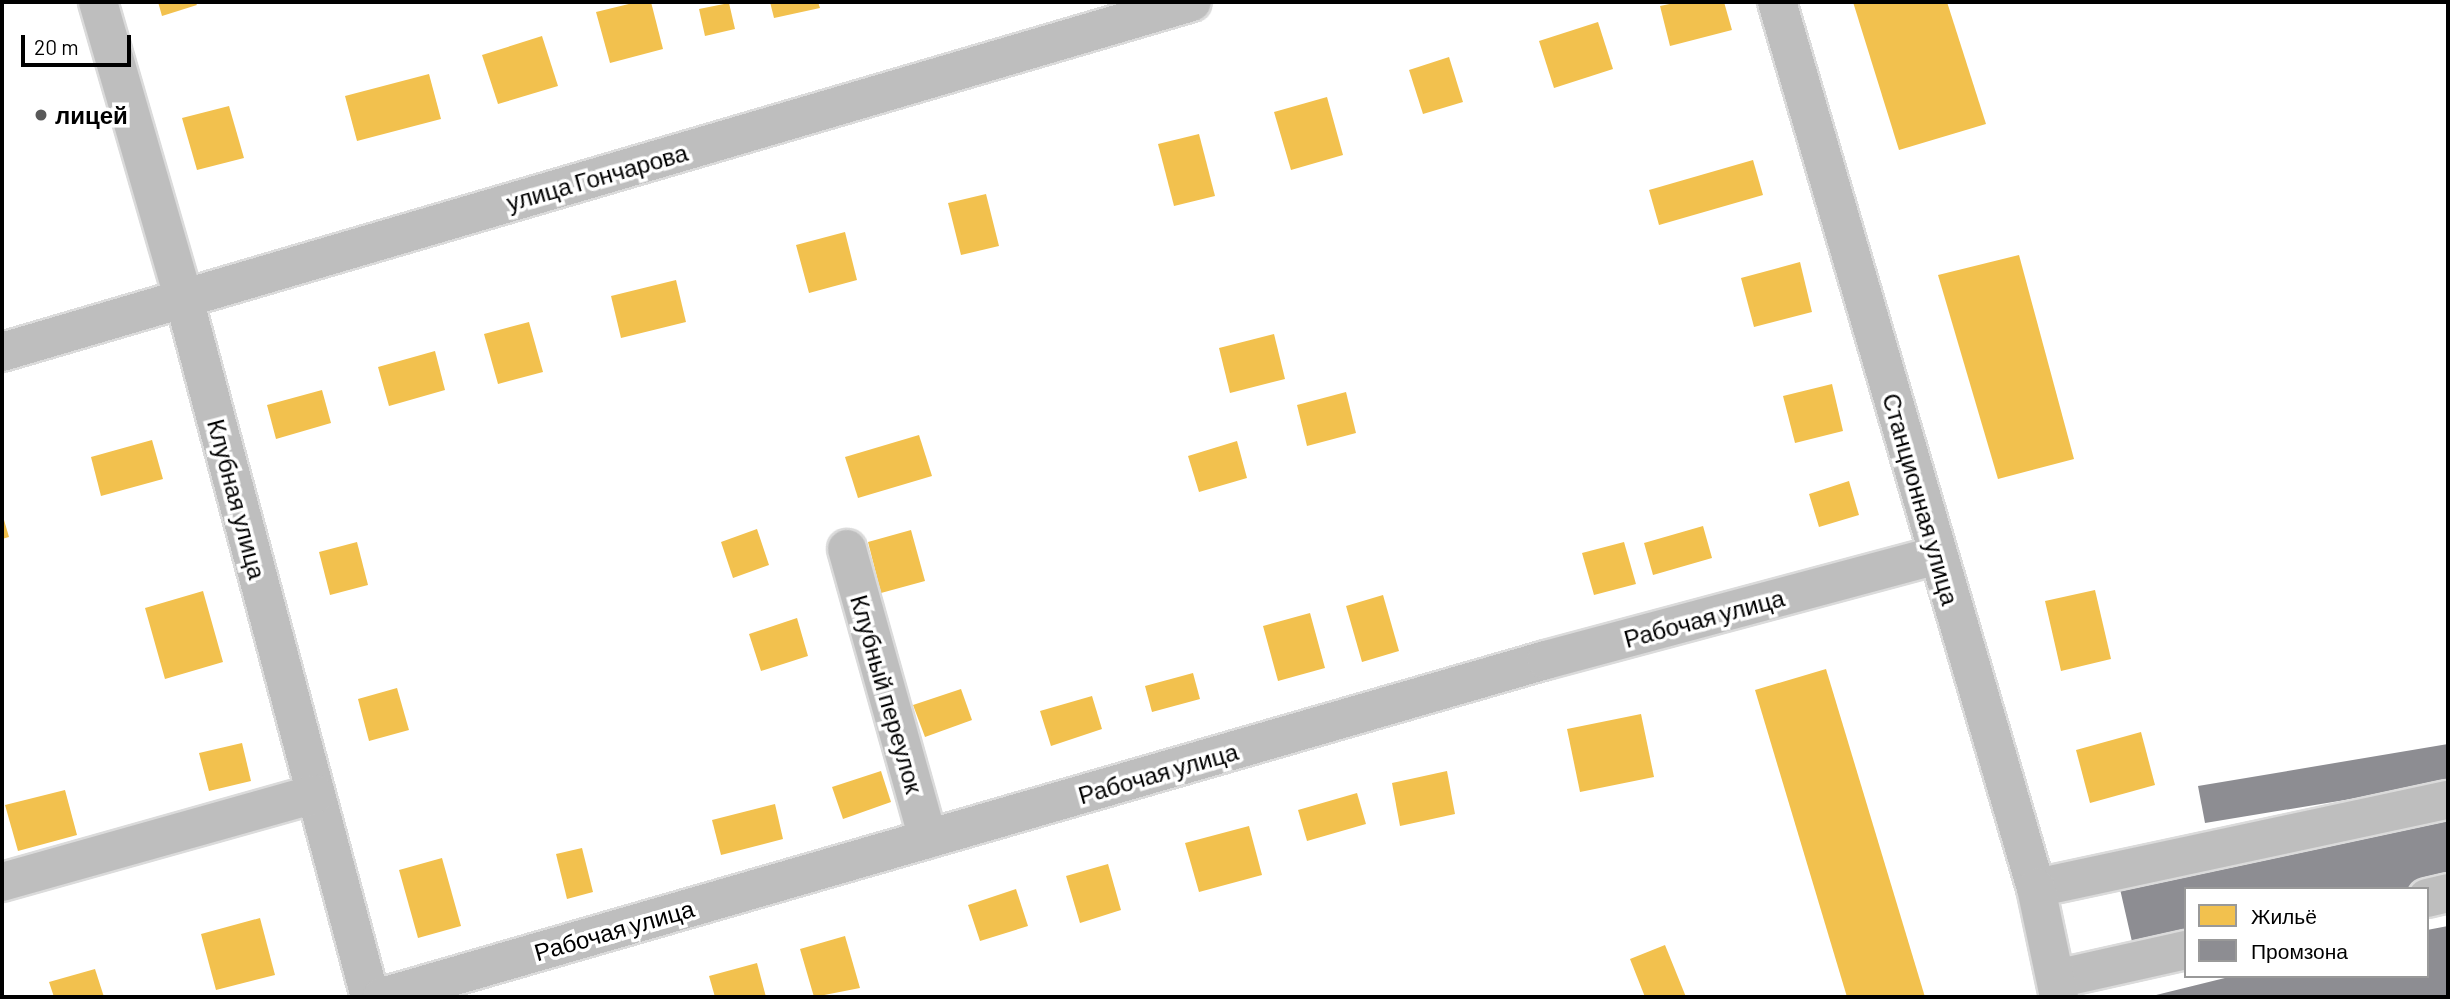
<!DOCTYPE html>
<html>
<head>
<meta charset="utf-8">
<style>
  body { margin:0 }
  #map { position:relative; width:2450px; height:999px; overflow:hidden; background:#fff; font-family:Barlow,sans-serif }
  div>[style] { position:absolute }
  .homes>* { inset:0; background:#f2c14e }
  .industry>* { inset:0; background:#8d8d92 }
  .roads { filter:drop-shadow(2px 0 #dbdbdb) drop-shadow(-2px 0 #dbdbdb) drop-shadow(0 2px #dbdbdb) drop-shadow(0 -2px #dbdbdb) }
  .minor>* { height:38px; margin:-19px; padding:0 19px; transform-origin:19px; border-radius:19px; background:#bebebe }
  .major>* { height:38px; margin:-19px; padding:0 19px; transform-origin:19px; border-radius:19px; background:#bebebe }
  .dots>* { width:19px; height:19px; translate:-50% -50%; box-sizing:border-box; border:4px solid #fff; border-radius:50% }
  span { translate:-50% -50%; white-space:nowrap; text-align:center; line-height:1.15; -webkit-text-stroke:7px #fff; paint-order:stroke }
  .poi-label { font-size:24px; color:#000; font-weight:700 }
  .left { translate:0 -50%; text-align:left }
  .street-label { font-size:24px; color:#000 }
  .frame { position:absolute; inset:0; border:4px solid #000; pointer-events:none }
  .legend { position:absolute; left:2184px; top:887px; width:245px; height:91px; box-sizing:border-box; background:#fff; border:2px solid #999; margin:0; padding:9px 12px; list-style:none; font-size:21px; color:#000 }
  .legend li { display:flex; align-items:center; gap:14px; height:35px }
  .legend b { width:35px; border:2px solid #999 }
  .scale { position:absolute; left:21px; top:35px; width:110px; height:32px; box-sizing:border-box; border:4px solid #000; border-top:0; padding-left:9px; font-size:21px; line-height:24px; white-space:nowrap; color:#000; -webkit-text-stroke:5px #fff; paint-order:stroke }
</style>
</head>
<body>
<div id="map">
  <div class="homes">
    <i style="clip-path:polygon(158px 2px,195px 2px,197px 5px,162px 16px)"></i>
    <i style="clip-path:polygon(637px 2px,651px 2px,663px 49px,610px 63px,596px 12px)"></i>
    <i style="clip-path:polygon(770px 2px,818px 2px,820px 8px,774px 18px)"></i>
    <i style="clip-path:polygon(1679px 2px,1724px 2px,1732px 30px,1670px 46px,1660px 6px)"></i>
    <i style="clip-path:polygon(1853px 2px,1947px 2px,1986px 124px,1899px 150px)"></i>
    <i style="clip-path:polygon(729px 3px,735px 29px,705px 36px,699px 9px)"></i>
    <i style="clip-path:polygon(1598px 22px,1613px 69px,1554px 88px,1539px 41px)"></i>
    <i style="clip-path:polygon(542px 36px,558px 86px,498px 104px,482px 55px)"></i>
    <i style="clip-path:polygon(1449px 57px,1463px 102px,1423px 114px,1409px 70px)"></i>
    <i style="clip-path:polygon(429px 74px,441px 119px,357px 141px,345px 96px)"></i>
    <i style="clip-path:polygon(1327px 97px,1343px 155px,1291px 170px,1274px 112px)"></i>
    <i style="clip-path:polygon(229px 106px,244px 158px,197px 170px,182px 118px)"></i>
    <i style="clip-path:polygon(1199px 134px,1215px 196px,1174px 206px,1158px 144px)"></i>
    <i style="clip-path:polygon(1753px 160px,1763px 195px,1659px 225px,1649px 190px)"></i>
    <i style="clip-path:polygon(986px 194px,999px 246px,961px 255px,948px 203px)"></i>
    <i style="clip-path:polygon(845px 232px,857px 280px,809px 293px,796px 245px)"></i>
    <i style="clip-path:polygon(2019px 255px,2074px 459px,1998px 479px,1938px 275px)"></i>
    <i style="clip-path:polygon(1800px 262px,1812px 312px,1754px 327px,1741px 278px)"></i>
    <i style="clip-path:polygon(676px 280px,686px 322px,621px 338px,611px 296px)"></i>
    <i style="clip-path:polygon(529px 322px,543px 372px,498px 384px,484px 334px)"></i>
    <i style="clip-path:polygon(1274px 334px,1285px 379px,1230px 393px,1219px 348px)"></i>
    <i style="clip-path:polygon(435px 351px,445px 390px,389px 406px,378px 367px)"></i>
    <i style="clip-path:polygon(1832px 384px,1843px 431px,1795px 443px,1783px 396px)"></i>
    <i style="clip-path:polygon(322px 390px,331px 423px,276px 439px,267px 405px)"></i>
    <i style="clip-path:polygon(1346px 392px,1356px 433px,1307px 446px,1297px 405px)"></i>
    <i style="clip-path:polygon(919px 435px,932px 476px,858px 498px,845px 457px)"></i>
    <i style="clip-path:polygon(152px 440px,163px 479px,101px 496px,91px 457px)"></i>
    <i style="clip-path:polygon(1237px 441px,1247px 478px,1199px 492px,1188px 456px)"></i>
    <i style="clip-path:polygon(1849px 481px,1859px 515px,1819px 527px,1809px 494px)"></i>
    <i style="clip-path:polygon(2px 513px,9px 537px,2px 539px)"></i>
    <i style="clip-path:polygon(1703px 526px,1712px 558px,1653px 575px,1644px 543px)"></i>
    <i style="clip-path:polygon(757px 529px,769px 565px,733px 578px,721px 542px)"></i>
    <i style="clip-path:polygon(911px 530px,925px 581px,881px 593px,868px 542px)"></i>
    <i style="clip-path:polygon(357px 542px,368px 585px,330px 595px,319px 552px)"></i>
    <i style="clip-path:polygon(1624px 542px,1636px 584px,1594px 595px,1582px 553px)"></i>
    <i style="clip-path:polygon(2095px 590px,2111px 659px,2061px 671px,2045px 601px)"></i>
    <i style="clip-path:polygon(203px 591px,223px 662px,165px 679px,145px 608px)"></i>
    <i style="clip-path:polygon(1383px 595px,1399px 651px,1362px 662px,1346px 606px)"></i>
    <i style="clip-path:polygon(1310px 613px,1325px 668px,1278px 681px,1263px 626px)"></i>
    <i style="clip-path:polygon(797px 618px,808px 656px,761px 671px,749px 634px)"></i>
    <i style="clip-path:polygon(1826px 669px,1925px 997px,1847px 997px,1755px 690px)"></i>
    <i style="clip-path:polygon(1193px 673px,1200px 699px,1152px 712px,1145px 686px)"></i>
    <i style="clip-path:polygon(397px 688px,409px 730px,369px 741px,358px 699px)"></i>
    <i style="clip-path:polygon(961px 689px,972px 720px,925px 737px,913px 705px)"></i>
    <i style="clip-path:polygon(1092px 696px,1102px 729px,1051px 746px,1040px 711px)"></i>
    <i style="clip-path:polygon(1641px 714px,1654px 777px,1580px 792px,1567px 729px)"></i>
    <i style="clip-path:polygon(2141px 732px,2155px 785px,2090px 803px,2076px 750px)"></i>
    <i style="clip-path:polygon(242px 743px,251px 781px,209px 791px,199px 753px)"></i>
    <i style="clip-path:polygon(881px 771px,891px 802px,843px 819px,832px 787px)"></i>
    <i style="clip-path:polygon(1447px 771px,1455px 814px,1400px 826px,1392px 783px)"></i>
    <i style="clip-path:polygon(65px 790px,77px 835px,18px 851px,5px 805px)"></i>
    <i style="clip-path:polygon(1357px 793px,1366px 824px,1307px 841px,1298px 810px)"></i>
    <i style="clip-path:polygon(775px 804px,783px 839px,721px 855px,712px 820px)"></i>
    <i style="clip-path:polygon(1249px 826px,1262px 875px,1199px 892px,1185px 843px)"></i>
    <i style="clip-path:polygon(582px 848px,593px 892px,567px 899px,556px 854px)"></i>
    <i style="clip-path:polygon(442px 858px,461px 926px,418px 938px,399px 870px)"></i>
    <i style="clip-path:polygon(1108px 864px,1121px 910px,1080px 923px,1066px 876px)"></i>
    <i style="clip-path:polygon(1016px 889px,1028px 926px,980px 941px,968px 905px)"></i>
    <i style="clip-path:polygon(260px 918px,275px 975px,216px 990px,201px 934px)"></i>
    <i style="clip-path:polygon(845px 936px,860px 988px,814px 997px,800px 949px)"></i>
    <i style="clip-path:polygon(1665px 945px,1686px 997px,1645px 997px,1630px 959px)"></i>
    <i style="clip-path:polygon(757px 963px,766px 997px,715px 997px,709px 976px)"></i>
    <i style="clip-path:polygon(95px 969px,104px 997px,54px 997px,49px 982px)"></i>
  </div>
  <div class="industry">
    <i style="clip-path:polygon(2448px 744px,2448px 783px,2205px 823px,2198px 786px)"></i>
    <i style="clip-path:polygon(2448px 813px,2448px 884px,2426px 889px,2186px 889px,2186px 944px,2135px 955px,2120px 889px)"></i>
    <i style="clip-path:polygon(2448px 926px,2448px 997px,2148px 997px,2233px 976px,2427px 976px,2427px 930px)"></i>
  </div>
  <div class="roads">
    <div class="minor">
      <i style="left:98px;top:2px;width:309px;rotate:73.9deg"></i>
      <i style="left:184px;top:299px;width:722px;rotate:75.08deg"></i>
      <i style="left:2px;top:352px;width:1240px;rotate:-16.39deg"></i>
      <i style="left:847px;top:549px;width:301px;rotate:74.4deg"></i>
      <i style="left:2px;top:882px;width:325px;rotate:-15.7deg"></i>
      <i style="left:2036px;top:888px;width:421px;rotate:-12.1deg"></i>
      <i style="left:2427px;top:898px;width:22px;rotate:-13deg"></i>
      <i style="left:2056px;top:979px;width:133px;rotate:-12.6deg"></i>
      <i style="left:382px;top:997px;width:1212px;rotate:-16.15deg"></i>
      <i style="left:1546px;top:660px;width:405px;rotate:-15deg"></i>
    </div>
    <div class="major">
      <i style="left:1777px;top:2px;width:923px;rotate:73.71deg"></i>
      <i style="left:2036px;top:888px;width:111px;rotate:78.1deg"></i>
    </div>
  </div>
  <div class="dots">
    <i style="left:41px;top:115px;background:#595959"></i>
  </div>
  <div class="poi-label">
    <span class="left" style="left:55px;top:115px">лицей</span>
  </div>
  <div class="street-label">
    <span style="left:597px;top:177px;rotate:-16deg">улица Гончарова</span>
    <span style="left:237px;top:499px;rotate:75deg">Клубная улица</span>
    <span style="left:1921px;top:499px;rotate:74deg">Станционная улица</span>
    <span style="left:1704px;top:618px;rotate:-15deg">Рабочая улица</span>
    <span style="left:887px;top:694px;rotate:74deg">Клубный переулок</span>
    <span style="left:1158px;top:773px;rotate:-16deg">Рабочая улица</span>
    <span style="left:614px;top:930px;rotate:-16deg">Рабочая улица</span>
  </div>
  <div class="frame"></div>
  <ul class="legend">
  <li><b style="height:19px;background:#f2c14e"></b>Жильё</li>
  <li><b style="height:19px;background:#8d8d92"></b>Промзона</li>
  </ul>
  <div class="scale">20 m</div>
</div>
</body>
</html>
